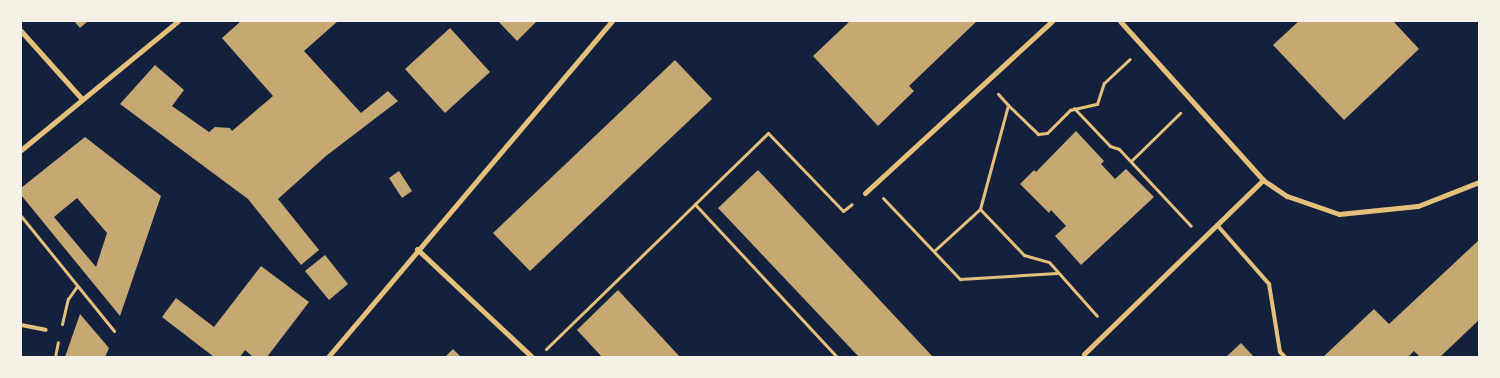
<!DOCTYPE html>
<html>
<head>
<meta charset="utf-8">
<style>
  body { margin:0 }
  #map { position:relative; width:1500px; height:378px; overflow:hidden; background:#14213d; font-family:"Noto Serif",serif }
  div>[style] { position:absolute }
  .building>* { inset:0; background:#c6a872 }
  .path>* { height:3px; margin:-1.5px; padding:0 1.5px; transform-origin:1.5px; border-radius:1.5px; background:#e5c07b }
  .service>* { height:4px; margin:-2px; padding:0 2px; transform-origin:2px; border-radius:2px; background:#e5c07b }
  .minor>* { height:5px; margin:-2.5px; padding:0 2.5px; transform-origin:2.5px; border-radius:2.5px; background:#e5c07b }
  span { translate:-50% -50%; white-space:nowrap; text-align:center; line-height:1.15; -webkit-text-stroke:5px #f6f1e7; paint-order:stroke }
  .frame { position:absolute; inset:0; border:22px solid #f6f1e7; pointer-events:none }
</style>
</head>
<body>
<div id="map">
  <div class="building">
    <i style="clip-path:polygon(74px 21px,88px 21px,80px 28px)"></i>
    <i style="clip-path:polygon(241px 21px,338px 21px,304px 51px,361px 113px,388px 91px,398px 101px,326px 156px,278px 199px,319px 250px,301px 265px,248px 199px,120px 104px,155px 65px,184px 90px,172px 106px,209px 132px,215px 127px,230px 128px,232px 131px,273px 96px,222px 38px)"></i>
    <i style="clip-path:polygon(498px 21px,537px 21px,517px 41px)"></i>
    <i style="clip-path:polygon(850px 21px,977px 21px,909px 86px,914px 91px,878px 126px,813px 56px)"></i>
    <i style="clip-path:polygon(1299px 21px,1393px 21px,1419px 49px,1344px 120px,1273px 45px)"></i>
    <i style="clip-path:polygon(450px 28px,490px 72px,445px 113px,405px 69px)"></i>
    <i style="clip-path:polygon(675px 60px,712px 99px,530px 271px,493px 233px)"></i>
    <i style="clip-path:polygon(1076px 131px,1104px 161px,1101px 164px,1115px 179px,1126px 169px,1154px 197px,1081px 265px,1055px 236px,1066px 226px,1051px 210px,1049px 213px,1020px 184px,1034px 170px,1036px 172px)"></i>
    <i style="clip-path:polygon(evenodd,85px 137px,161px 196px,120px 316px,21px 195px,21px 188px,85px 137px,77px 198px,107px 233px,96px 267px,54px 217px,77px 198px)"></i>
    <i style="clip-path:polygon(758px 170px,933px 357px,859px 357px,718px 208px)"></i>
    <i style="clip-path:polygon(399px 171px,412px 191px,402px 198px,389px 178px)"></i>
    <i style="clip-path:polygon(1479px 240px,1479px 320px,1440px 357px,1420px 357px,1414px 351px,1408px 357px,1323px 357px,1374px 309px,1389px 324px)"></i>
    <i style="clip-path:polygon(325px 255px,348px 284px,329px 300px,305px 271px)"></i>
    <i style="clip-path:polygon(261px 266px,309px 302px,267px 357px,253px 357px,245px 350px,240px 357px,214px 357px,162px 317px,176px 298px,214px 327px)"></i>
    <i style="clip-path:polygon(618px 290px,680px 357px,602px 357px,577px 330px)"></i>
    <i style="clip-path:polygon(80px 314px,109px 348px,105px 357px,65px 357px)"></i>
    <i style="clip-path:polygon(1241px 343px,1254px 357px,1226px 357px)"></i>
    <i style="clip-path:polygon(453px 349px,461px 357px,445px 357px)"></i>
  </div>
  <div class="path">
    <i style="left:1008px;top:105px;width:42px;rotate:44deg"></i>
    <i style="left:1038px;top:134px;width:9px;rotate:-6deg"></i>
    <i style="left:1047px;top:133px;width:33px;rotate:-45deg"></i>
    <i style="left:1070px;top:110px;width:28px;rotate:-13deg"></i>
    <i style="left:1097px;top:104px;width:22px;rotate:-72deg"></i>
    <i style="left:1104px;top:83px;width:35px;rotate:-43deg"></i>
    <i style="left:1074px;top:108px;width:52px;rotate:46.5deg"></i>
    <i style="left:1110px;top:146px;width:9px;rotate:18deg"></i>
    <i style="left:1119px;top:149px;width:105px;rotate:46.9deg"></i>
    <i style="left:1131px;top:161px;width:69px;rotate:-44.4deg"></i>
    <i style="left:883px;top:198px;width:112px;rotate:46.5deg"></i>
    <i style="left:960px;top:279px;width:97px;rotate:-3.5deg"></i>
    <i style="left:980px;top:209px;width:64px;rotate:46.3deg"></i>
    <i style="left:1024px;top:255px;width:26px;rotate:16deg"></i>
    <i style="left:1049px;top:262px;width:72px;rotate:48.4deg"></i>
    <i style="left:21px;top:216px;width:148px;rotate:51deg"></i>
    <i style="left:935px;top:250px;width:61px;rotate:-42.3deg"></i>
    <i style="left:980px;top:209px;width:108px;rotate:-74.9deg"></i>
    <i style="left:1008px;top:105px;width:15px;rotate:-132deg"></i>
    <i style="left:62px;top:324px;width:26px;rotate:-77deg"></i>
    <i style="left:68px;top:299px;width:16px;rotate:-55deg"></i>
    <i style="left:546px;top:349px;width:208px;rotate:-44.2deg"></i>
    <i style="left:55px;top:357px;width:15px;rotate:-79deg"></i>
    <i style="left:837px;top:357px;width:209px;rotate:-132.9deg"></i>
    <i style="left:695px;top:204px;width:102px;rotate:-44.2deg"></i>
    <i style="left:768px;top:133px;width:108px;rotate:46.1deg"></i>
    <i style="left:843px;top:211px;width:11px;rotate:-38deg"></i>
  </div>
  <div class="service">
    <i style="left:1217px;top:225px;width:79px;rotate:48.6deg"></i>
    <i style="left:1269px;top:284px;width:69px;rotate:80.8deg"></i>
    <i style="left:1280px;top:352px;width:7px;rotate:45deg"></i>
    <i style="left:21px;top:325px;width:25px;rotate:11deg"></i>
  </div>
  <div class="minor">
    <i style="left:1120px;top:21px;width:214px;rotate:48deg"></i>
    <i style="left:1263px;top:180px;width:29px;rotate:34deg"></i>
    <i style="left:1287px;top:196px;width:55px;rotate:19.1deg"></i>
    <i style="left:1339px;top:214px;width:79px;rotate:-5.8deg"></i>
    <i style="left:1418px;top:206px;width:66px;rotate:-21.5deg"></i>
    <i style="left:21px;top:31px;width:91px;rotate:48.1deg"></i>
    <i style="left:21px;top:150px;width:203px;rotate:-39.4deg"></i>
    <i style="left:865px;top:193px;width:254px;rotate:-42.6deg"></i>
    <i style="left:417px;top:249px;width:158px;rotate:43.2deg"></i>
    <i style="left:1084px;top:354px;width:250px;rotate:-44.2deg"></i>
    <i style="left:328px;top:357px;width:440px;rotate:-49.8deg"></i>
  </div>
  <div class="frame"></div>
</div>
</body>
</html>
